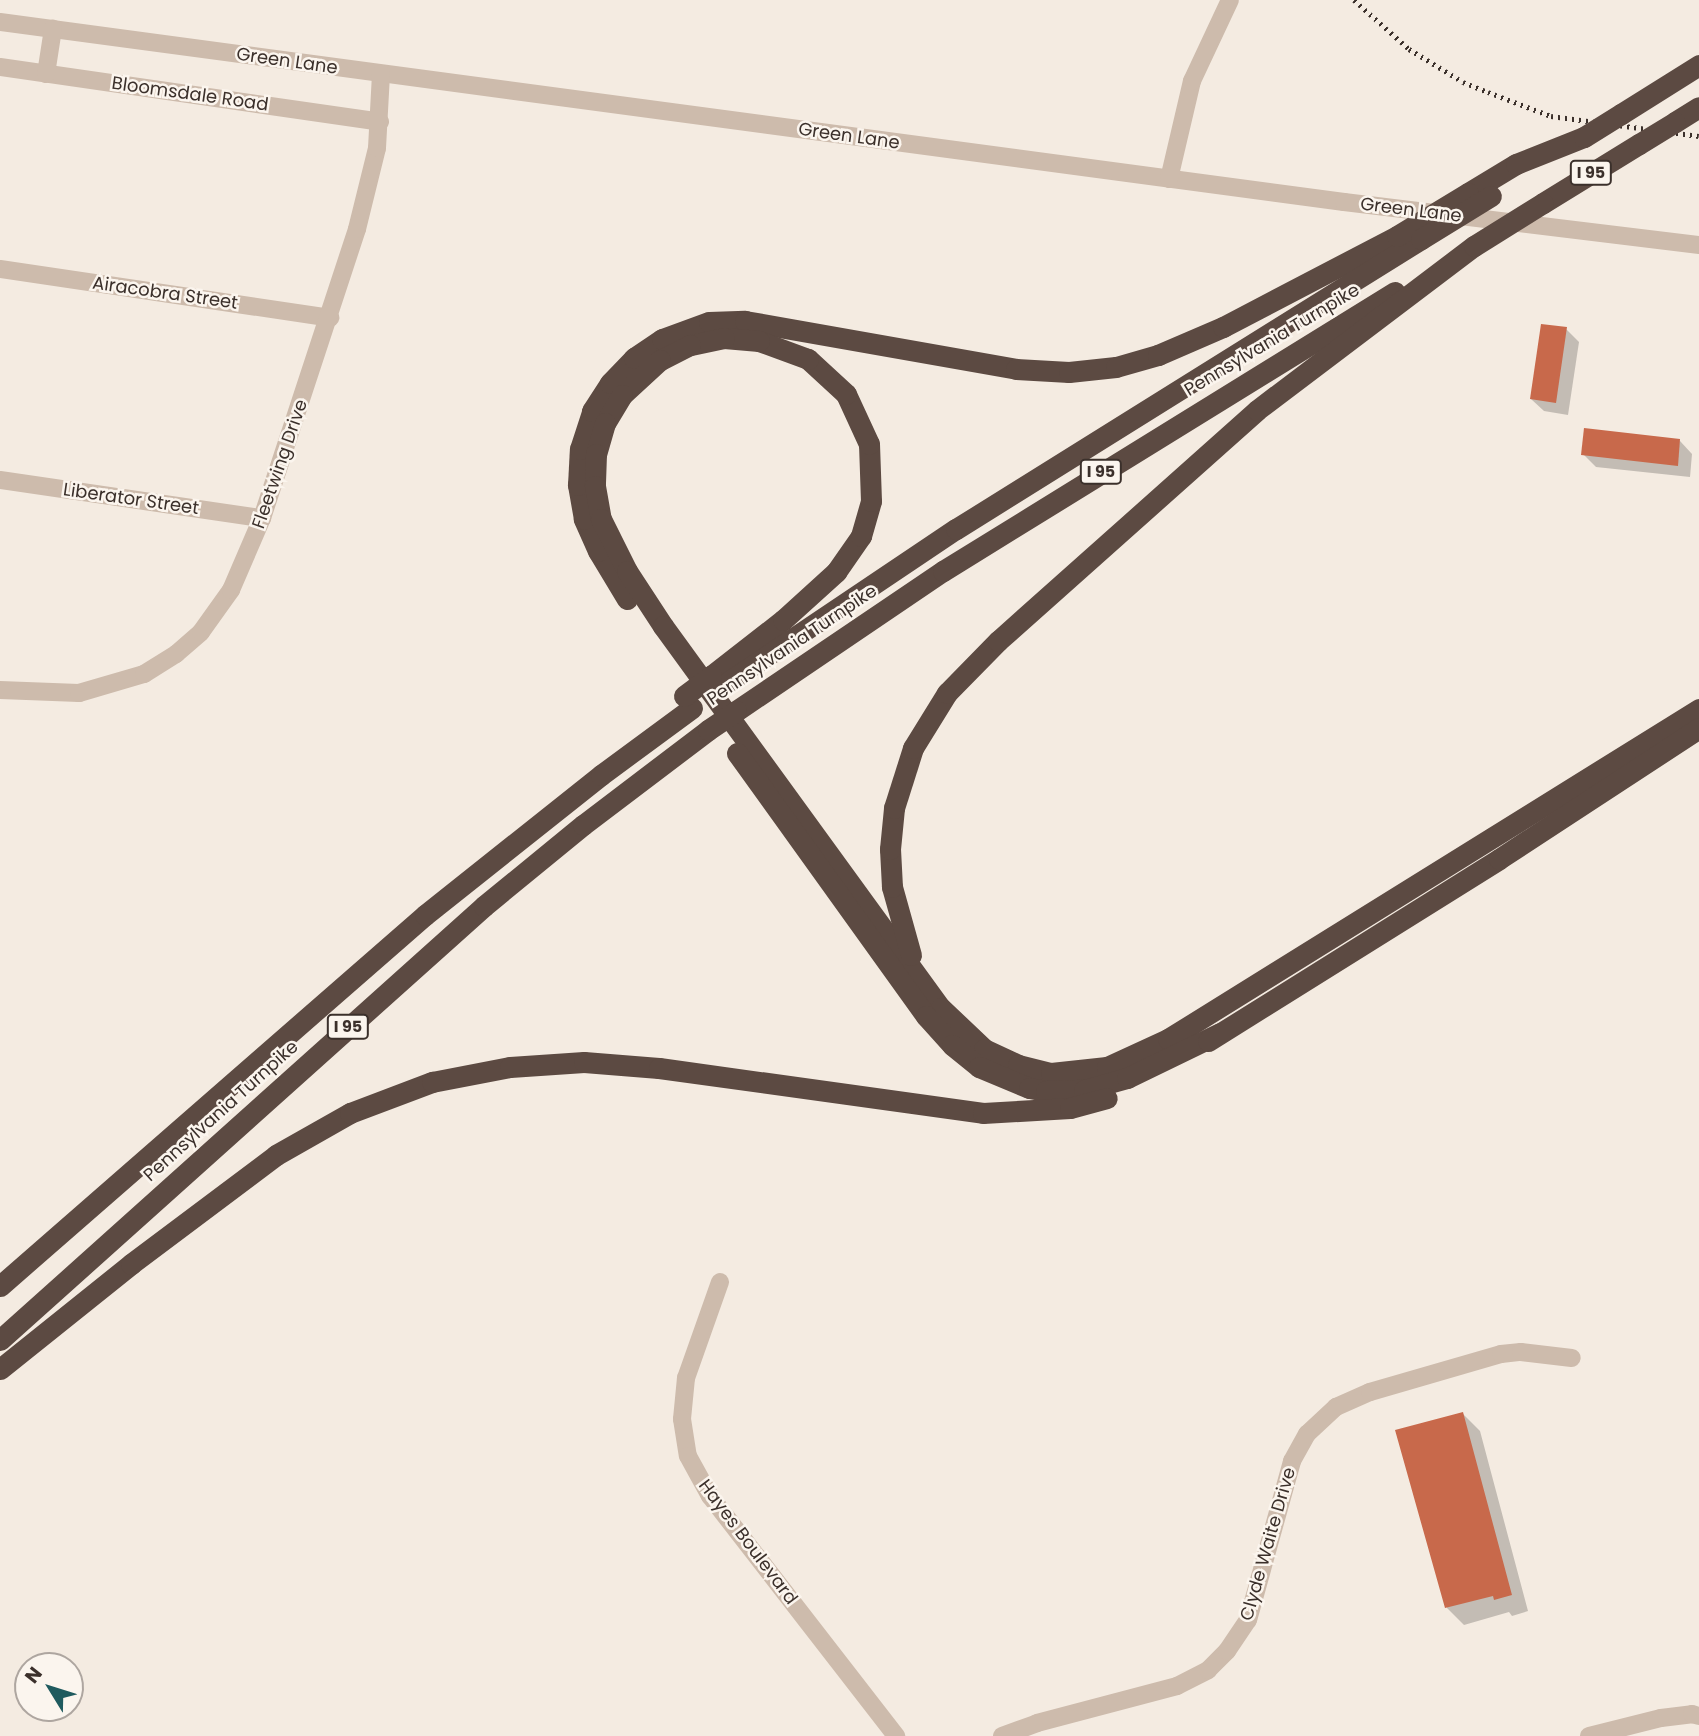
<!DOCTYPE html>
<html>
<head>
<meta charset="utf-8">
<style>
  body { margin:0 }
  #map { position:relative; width:1699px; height:1736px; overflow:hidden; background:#f4ebe1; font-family:Poppins,sans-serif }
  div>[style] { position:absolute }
  .shadow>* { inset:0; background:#0003 }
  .building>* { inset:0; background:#c8694b }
  .minor>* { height:18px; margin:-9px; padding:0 9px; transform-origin:9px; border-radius:9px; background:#cdbbac }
  .highway>* { height:21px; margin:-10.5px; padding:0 10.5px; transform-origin:10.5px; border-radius:10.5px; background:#5c4a42 }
  .rail>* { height:5px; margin-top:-2.5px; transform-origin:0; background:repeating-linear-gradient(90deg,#3b302b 0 2px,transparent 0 7px) }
  .highway-bridge>* { height:21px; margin:-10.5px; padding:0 10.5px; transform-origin:10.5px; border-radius:10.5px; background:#5c4a42 }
  span { translate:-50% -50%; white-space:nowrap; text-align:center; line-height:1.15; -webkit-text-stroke:5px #fbf5ee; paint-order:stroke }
  .shield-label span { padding:2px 5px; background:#fbf5ee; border:2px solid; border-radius:5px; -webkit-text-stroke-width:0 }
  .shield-label { font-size:16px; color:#3b302b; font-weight:700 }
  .street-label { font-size:18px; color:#3b302b }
  .north { position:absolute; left:14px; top:1652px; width:70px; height:70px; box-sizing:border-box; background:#fbf5ee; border:2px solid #aea6a0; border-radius:50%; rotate:308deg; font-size:19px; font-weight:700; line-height:28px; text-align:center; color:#3b302b }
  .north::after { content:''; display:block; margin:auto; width:24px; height:32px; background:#1f5a5e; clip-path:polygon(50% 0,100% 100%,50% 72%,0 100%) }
</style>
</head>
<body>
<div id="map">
  <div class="shadow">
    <i style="clip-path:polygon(1566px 329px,1579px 342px,1568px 415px,1544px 411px,1531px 399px)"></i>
    <i style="clip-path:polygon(1680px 441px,1692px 454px,1690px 477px,1596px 467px,1583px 454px)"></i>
    <i style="clip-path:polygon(1463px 1414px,1480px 1431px,1528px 1611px,1512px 1616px,1509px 1612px,1464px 1625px,1447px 1608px)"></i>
  </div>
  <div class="building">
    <i style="clip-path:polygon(1541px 324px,1567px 327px,1556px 403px,1530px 399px)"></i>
    <i style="clip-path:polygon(1584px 428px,1680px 439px,1678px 466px,1581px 455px)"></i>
    <i style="clip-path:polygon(1463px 1412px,1512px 1595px,1494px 1600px,1493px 1596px,1445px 1608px,1395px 1430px)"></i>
  </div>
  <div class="minor">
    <i style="left:0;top:22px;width:1356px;rotate:7.63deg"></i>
    <i style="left:1344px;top:202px;width:358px;rotate:6.9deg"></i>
    <i style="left:0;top:67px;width:384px;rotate:8.2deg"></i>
    <i style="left:46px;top:74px;width:46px;rotate:-81.2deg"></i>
    <i style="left:1169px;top:179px;width:101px;rotate:-76.8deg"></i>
    <i style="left:1192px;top:81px;width:89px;rotate:-64.9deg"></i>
    <i style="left:0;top:269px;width:334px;rotate:8.4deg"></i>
    <i style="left:0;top:480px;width:265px;rotate:8.3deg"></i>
    <i style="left:0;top:690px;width:79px;rotate:2.2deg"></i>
    <i style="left:79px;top:693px;width:68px;rotate:-16.3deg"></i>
    <i style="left:144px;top:674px;width:38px;rotate:-32deg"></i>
    <i style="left:176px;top:654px;width:33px;rotate:-41deg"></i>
    <i style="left:201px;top:632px;width:52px;rotate:-54.5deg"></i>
    <i style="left:231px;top:590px;width:78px;rotate:-66.7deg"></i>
    <i style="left:262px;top:518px;width:304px;rotate:-71.8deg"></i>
    <i style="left:357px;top:229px;width:83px;rotate:-76.1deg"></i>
    <i style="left:377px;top:148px;width:74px;rotate:-86.9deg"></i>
    <i style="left:720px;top:1282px;width:102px;rotate:109.5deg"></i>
    <i style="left:686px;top:1378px;width:41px;rotate:95.6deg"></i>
    <i style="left:682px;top:1419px;width:37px;rotate:81deg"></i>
    <i style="left:688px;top:1456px;width:46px;rotate:61.2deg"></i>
    <i style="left:710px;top:1496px;width:304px;rotate:52.2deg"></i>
    <i style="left:1002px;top:1736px;width:37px;rotate:-20deg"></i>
    <i style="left:1037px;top:1723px;width:145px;rotate:-14.8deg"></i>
    <i style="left:1177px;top:1686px;width:35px;rotate:-27deg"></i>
    <i style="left:1208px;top:1670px;width:27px;rotate:-45deg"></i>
    <i style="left:1227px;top:1651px;width:37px;rotate:-56deg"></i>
    <i style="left:1248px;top:1620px;width:165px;rotate:-74.5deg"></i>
    <i style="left:1292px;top:1461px;width:31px;rotate:-61deg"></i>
    <i style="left:1307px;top:1434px;width:40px;rotate:-43deg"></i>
    <i style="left:1336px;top:1407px;width:37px;rotate:-24deg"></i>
    <i style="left:1370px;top:1392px;width:136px;rotate:-16.2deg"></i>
    <i style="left:1501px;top:1354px;width:20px;rotate:-6deg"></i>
    <i style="left:1521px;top:1352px;width:51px;rotate:6.7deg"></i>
    <i style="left:1589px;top:1736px;width:74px;rotate:-14deg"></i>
    <i style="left:1661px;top:1718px;width:31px;rotate:-7deg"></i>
    <i style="left:1692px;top:1714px;width:7px;rotate:16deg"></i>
  </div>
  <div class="highway">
    <i style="left:1621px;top:114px;width:92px;rotate:-32.1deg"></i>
    <i style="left:1675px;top:122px;width:28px;rotate:-32deg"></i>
    <i style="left:1468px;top:193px;width:56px;rotate:-31.1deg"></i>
    <i style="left:1516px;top:164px;width:73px;rotate:-21.7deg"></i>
    <i style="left:1543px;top:203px;width:113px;rotate:-31.6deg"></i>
    <i style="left:627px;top:599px;width:56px;rotate:-121.1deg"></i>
    <i style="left:598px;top:551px;width:35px;rotate:-114deg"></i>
    <i style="left:584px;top:519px;width:35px;rotate:-100deg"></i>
    <i style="left:578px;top:485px;width:36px;rotate:-87deg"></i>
    <i style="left:580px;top:449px;width:40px;rotate:-72deg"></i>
    <i style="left:592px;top:411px;width:33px;rotate:-57deg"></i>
    <i style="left:610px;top:383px;width:35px;rotate:-46deg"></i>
    <i style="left:634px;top:358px;width:34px;rotate:-34deg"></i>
    <i style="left:662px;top:339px;width:50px;rotate:-19.9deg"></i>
    <i style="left:709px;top:322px;width:36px;rotate:-2deg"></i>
    <i style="left:745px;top:321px;width:275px;rotate:10deg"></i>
    <i style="left:1016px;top:369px;width:53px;rotate:3.2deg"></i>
    <i style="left:1069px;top:372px;width:47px;rotate:-6.1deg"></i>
    <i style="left:1116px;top:367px;width:44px;rotate:-15.9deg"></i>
    <i style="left:1158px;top:355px;width:71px;rotate:-23.3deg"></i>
    <i style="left:1223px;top:327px;width:196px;rotate:-27.6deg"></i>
    <i style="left:711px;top:676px;width:91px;rotate:-37.9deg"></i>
    <i style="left:783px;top:620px;width:72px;rotate:-42.2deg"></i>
    <i style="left:836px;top:572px;width:44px;rotate:-55.2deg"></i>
    <i style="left:861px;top:536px;width:36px;rotate:-74deg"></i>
    <i style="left:871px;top:501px;width:57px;rotate:-92deg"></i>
    <i style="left:869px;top:444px;width:55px;rotate:-114.7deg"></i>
    <i style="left:846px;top:394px;width:52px;rotate:-137.4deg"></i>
    <i style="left:808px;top:359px;width:52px;rotate:-159.8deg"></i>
    <i style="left:759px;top:341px;width:35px;rotate:-175deg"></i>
    <i style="left:724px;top:338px;width:35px;rotate:168deg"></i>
    <i style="left:690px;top:345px;width:34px;rotate:153deg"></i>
    <i style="left:660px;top:360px;width:52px;rotate:137.4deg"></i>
    <i style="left:622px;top:395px;width:33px;rotate:121deg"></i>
    <i style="left:605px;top:423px;width:32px;rotate:106deg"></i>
    <i style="left:596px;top:454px;width:32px;rotate:92deg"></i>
    <i style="left:595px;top:486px;width:34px;rotate:80deg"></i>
    <i style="left:601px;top:519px;width:58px;rotate:63.4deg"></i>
    <i style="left:627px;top:571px;width:66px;rotate:56.8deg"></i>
    <i style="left:663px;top:626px;width:472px;rotate:54deg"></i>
    <i style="left:941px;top:1008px;width:59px;rotate:43.6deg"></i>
    <i style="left:984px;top:1049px;width:38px;rotate:25deg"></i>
    <i style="left:1018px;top:1065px;width:34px;rotate:14deg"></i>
    <i style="left:1051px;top:1073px;width:56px;rotate:-6.1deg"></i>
    <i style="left:1107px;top:1067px;width:67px;rotate:-24.7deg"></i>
    <i style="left:1168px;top:1039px;width:625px;rotate:-31.86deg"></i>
    <i style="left:719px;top:688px;width:285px;rotate:-33.9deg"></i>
    <i style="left:956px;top:529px;width:548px;rotate:-31.95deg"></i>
    <i style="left:736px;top:711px;width:250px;rotate:-34.1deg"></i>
    <i style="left:943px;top:571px;width:531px;rotate:-31.69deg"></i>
    <i style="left:737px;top:753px;width:324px;rotate:54.3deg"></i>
    <i style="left:926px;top:1016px;width:39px;rotate:48deg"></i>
    <i style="left:952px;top:1045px;width:35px;rotate:39deg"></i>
    <i style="left:979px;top:1067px;width:54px;rotate:22.8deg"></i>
    <i style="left:1029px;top:1088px;width:17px;rotate:10deg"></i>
    <i style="left:1046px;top:1091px;width:38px;rotate:-2deg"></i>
    <i style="left:1084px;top:1090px;width:45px;rotate:-15.6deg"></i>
    <i style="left:1127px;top:1078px;width:103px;rotate:-25.8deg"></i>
    <i style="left:911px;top:955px;width:71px;rotate:-105.6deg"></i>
    <i style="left:892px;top:887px;width:38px;rotate:-93deg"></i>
    <i style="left:890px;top:849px;width:41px;rotate:-84.4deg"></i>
    <i style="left:894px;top:808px;width:63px;rotate:-72.4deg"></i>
    <i style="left:913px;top:748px;width:65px;rotate:-58.3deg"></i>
    <i style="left:947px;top:693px;width:73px;rotate:-45.6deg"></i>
    <i style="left:998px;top:641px;width:347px;rotate:-41.7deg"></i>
    <i style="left:1257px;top:410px;width:272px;rotate:-37.1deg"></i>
    <i style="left:1208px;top:1041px;width:343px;rotate:-32deg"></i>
    <i style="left:1499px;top:859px;width:239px;rotate:-33.2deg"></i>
    <i style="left:0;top:1286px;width:564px;rotate:-41.12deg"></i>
    <i style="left:425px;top:915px;width:225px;rotate:-38.5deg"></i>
    <i style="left:601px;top:775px;width:113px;rotate:-36.4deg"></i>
    <i style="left:0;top:1340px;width:650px;rotate:-41.88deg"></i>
    <i style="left:484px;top:906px;width:128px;rotate:-39.3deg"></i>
    <i style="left:583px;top:825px;width:157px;rotate:-37.2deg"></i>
    <i style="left:0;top:1369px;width:168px;rotate:-38.7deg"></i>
    <i style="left:131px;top:1264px;width:181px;rotate:-36.9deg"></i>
    <i style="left:276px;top:1155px;width:85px;rotate:-29.6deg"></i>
    <i style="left:350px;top:1113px;width:88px;rotate:-20.7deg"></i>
    <i style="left:432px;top:1082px;width:79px;rotate:-10.9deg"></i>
    <i style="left:510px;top:1067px;width:74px;rotate:-3.9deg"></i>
    <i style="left:584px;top:1062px;width:75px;rotate:4.6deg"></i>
    <i style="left:659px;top:1068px;width:327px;rotate:7.9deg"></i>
    <i style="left:983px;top:1113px;width:87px;rotate:-3.3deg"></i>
    <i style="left:1070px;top:1108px;width:38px;rotate:-15deg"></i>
  </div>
  <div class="rail">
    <i style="left:1354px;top:0;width:74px;rotate:41.7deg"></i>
    <i style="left:1409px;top:49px;width:63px;rotate:31.4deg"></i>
    <i style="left:1463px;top:82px;width:27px;rotate:22deg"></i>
    <i style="left:1488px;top:92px;width:67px;rotate:20.9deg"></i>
    <i style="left:1551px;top:116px;width:149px;rotate:7.7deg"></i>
  </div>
  <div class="highway-bridge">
    <i style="left:1584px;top:137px;width:44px;rotate:-31.9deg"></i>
    <i style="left:1639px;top:144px;width:42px;rotate:-31.4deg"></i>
    <i style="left:1397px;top:236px;width:83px;rotate:-31.2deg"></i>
    <i style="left:1421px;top:239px;width:82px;rotate:-31.6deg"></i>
    <i style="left:1474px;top:246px;width:81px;rotate:-31.9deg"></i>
    <i style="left:684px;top:696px;width:34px;rotate:-37deg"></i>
    <i style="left:708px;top:730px;width:34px;rotate:-34deg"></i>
  </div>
  <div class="shield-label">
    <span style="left:1591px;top:173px">I 95</span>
    <span style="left:1101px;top:472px">I 95</span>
    <span style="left:348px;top:1027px">I 95</span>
  </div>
  <div class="street-label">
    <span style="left:287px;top:61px;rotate:8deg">Green Lane</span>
    <span style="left:190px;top:94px;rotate:8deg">Bloomsdale Road</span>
    <span style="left:849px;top:136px;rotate:8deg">Green Lane</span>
    <span style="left:1411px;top:210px;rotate:7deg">Green Lane</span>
    <span style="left:165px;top:293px;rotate:8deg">Airacobra Street</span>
    <span style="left:1272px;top:340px;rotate:-31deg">Pennsylvania Turnpike</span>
    <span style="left:280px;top:464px;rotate:-71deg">Fleetwing Drive</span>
    <span style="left:131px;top:499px;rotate:8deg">Liberator Street</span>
    <span style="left:792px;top:645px;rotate:-34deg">Pennsylvania Turnpike</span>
    <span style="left:221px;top:1111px;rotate:-42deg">Pennsylvania Turnpike</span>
    <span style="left:748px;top:1542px;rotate:53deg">Hayes Boulevard</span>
    <span style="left:1268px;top:1544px;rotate:-74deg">Clyde Waite Drive</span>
  </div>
  <div class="north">N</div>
</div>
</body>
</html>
